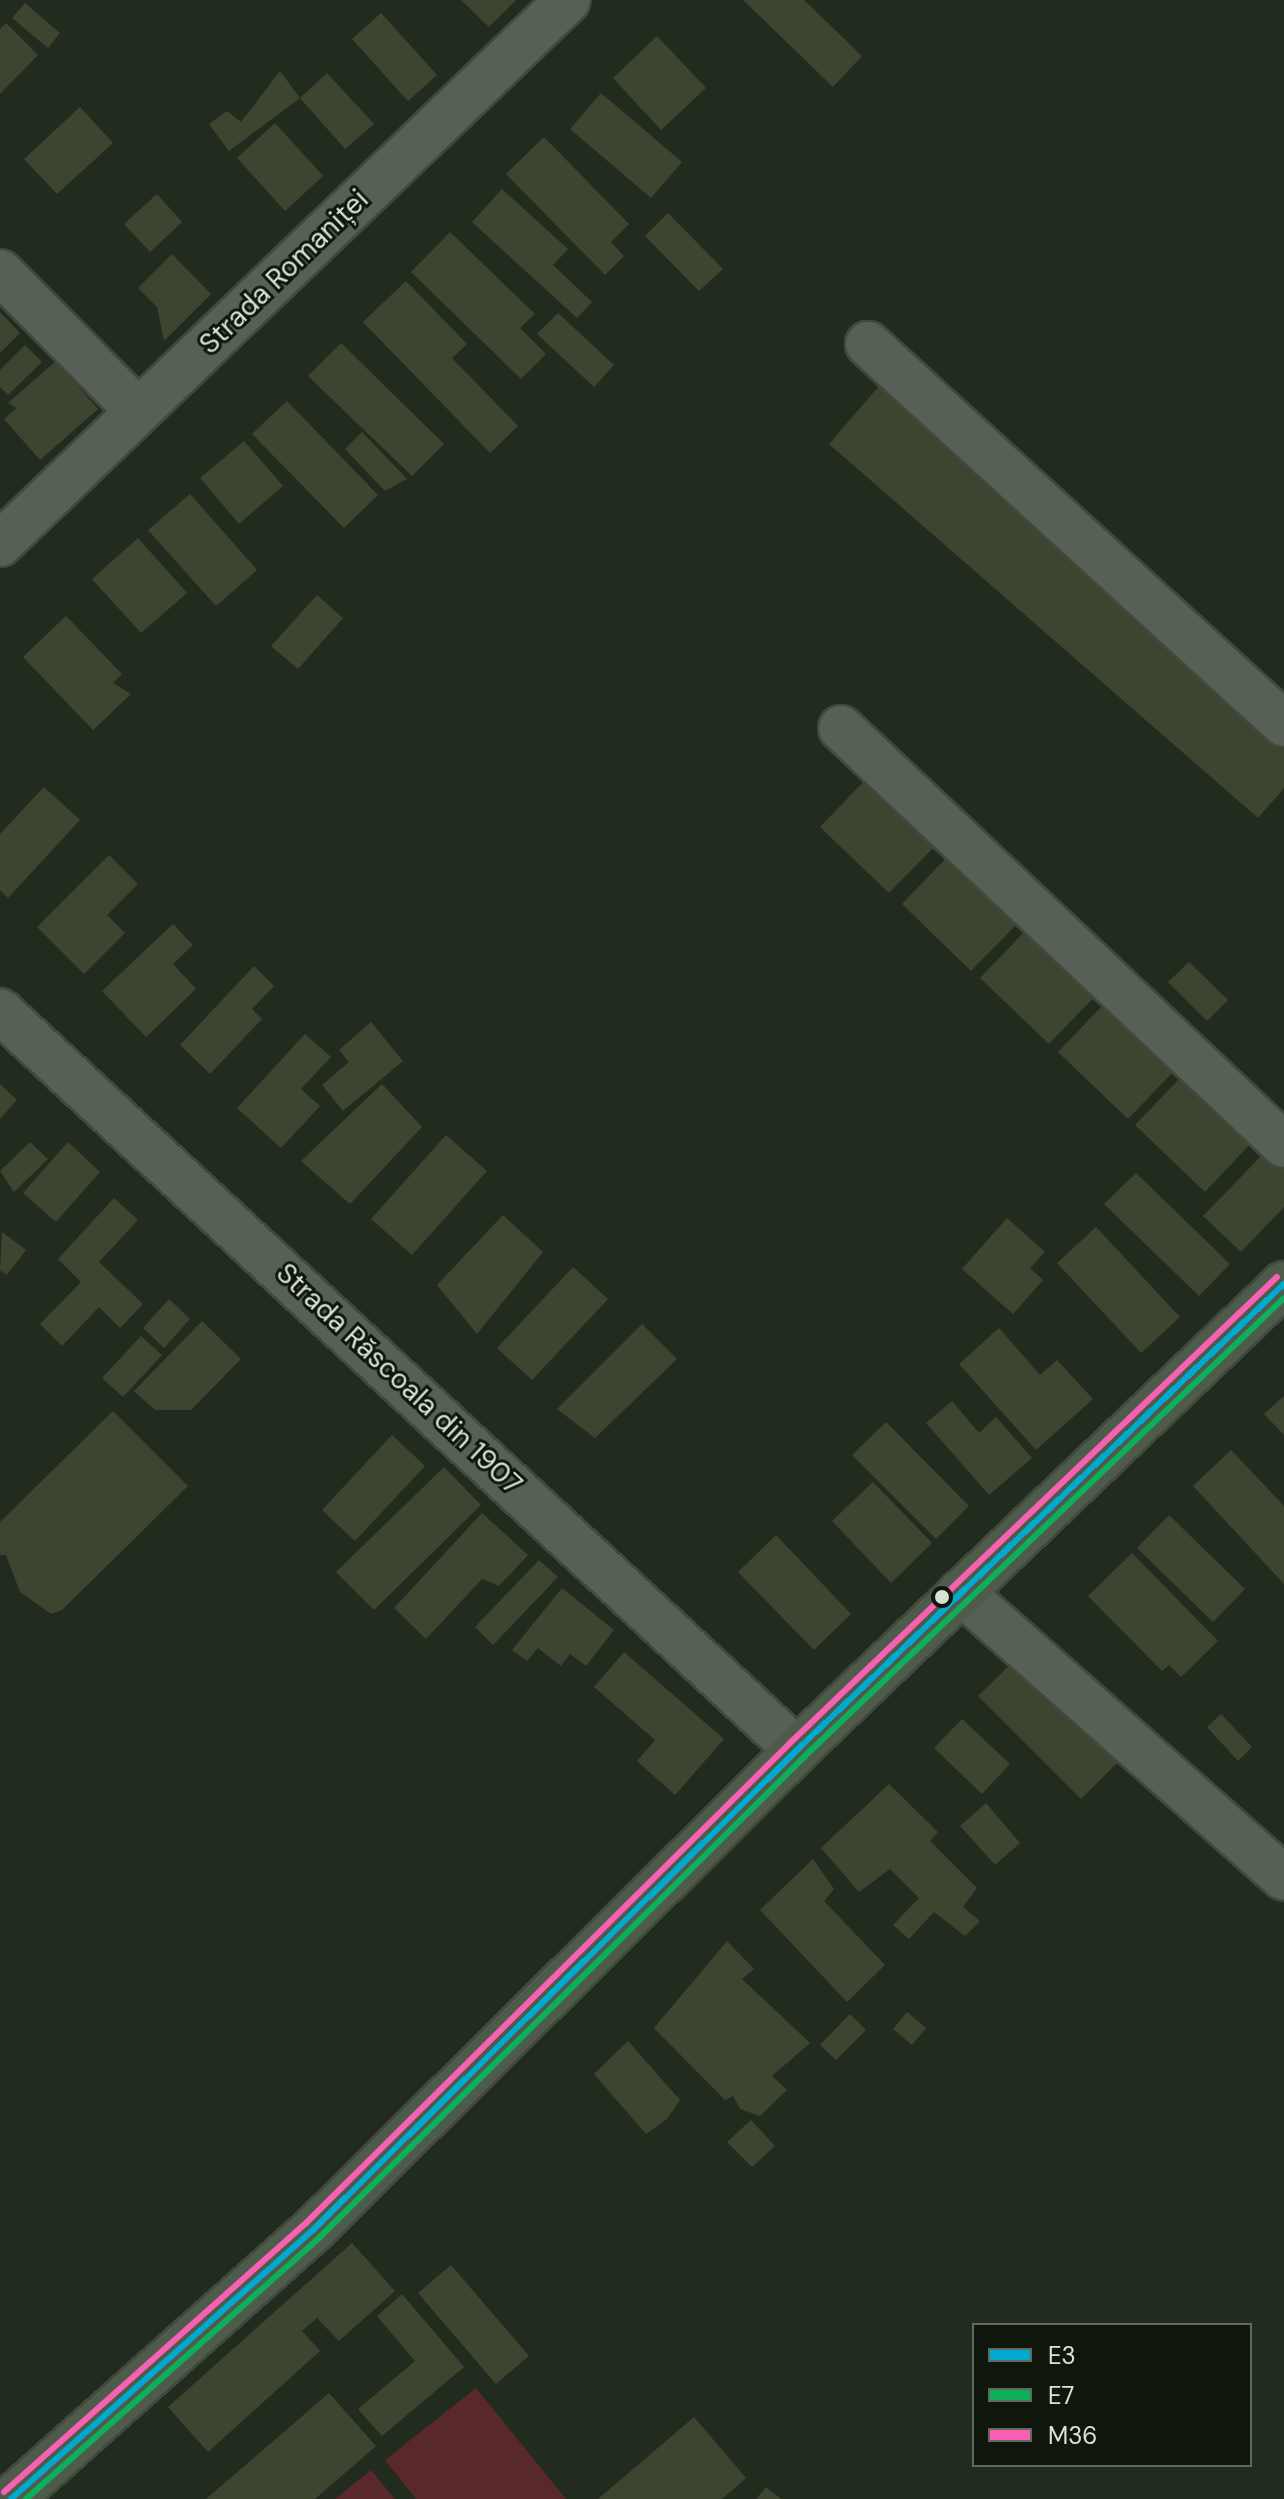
<!DOCTYPE html>
<html>
<head>
<meta charset="utf-8">
<style>
  body { margin:0 }
  #map { position:relative; width:1284px; height:2499px; overflow:hidden; background:#222c1e; font-family:"DM Sans",sans-serif }
  div>[style] { position:absolute }
  .green>* { inset:0; background:#59282b }
  .building>* { inset:0; background:#3d4531 }
  .roads { filter:drop-shadow(2px 0 #41493d) drop-shadow(-2px 0 #41493d) drop-shadow(0 2px #41493d) drop-shadow(0 -2px #41493d) }
  .minor>* { height:44px; margin:-22px; padding:0 22px; transform-origin:22px; border-radius:22px; background:#576054 }
  .major>* { height:44px; margin:-22px; padding:0 22px; transform-origin:22px; border-radius:22px; background:#4f5b4a }
  .bus-1>* { height:6px; margin:-3px; padding:0 3px; transform-origin:3px; border-radius:3px; background:#00a9ce }
  .bus-2>* { height:6px; margin:-3px; padding:0 3px; transform-origin:3px; border-radius:3px; background:#0daf5c }
  .bus-3>* { height:6px; margin:-3px; padding:0 3px; transform-origin:3px; border-radius:3px; background:#f860b3 }
  .dots>* { width:22px; height:22px; translate:-50% -50%; box-sizing:border-box; border:4px solid #0f170c; border-radius:50% }
  span { translate:-50% -50%; white-space:nowrap; text-align:center; line-height:1.15; -webkit-text-stroke:6px #0f170c; paint-order:stroke }
  .street-label { font-size:28px; color:#d8e3d3 }
  .legend { position:absolute; left:972px; top:2323px; width:280px; height:144px; box-sizing:border-box; background:#0f170c; border:2px solid #5f695c; margin:0; padding:10px 14px; list-style:none; font-size:24px; color:#d8e3d3 }
  .legend li { display:flex; align-items:center; gap:16px; height:40px }
  .legend b { width:40px; border:2px solid #5f695c }
</style>
</head>
<body>
<div id="map">
  <div class="green">
    <i style="clip-path:polygon(476px 2388px,566px 2499px,416px 2499px,385px 2460px)"></i>
    <i style="clip-path:polygon(371px 2470px,395px 2499px,335px 2499px)"></i>
  </div>
  <div class="building">
    <i style="clip-path:polygon(461px 0,516px 0,489px 27px)"></i>
    <i style="clip-path:polygon(743px 0,804px 0,862px 56px,833px 87px)"></i>
    <i style="clip-path:polygon(25px 3px,60px 33px,48px 48px,12px 18px)"></i>
    <i style="clip-path:polygon(381px 13px,437px 75px,408px 101px,352px 39px)"></i>
    <i style="clip-path:polygon(6px 23px,38px 55px,0 94px,0 29px)"></i>
    <i style="clip-path:polygon(657px 36px,706px 88px,661px 130px,613px 78px)"></i>
    <i style="clip-path:polygon(280px 71px,300px 98px,327px 73px,374px 124px,345px 149px,300px 98px,229px 151px,209px 124px,227px 111px,241px 122px)"></i>
    <i style="clip-path:polygon(601px 93px,682px 162px,651px 198px,570px 129px)"></i>
    <i style="clip-path:polygon(80px 107px,113px 143px,57px 194px,24px 159px)"></i>
    <i style="clip-path:polygon(275px 123px,323px 176px,285px 211px,237px 158px)"></i>
    <i style="clip-path:polygon(544px 137px,629px 224px,611px 242px,624px 256px,605px 275px,506px 174px)"></i>
    <i style="clip-path:polygon(502px 189px,568px 249px,553px 265px,592px 302px,577px 318px,472px 222px)"></i>
    <i style="clip-path:polygon(157px 194px,182px 222px,150px 252px,124px 224px)"></i>
    <i style="clip-path:polygon(668px 213px,723px 269px,699px 291px,645px 236px)"></i>
    <i style="clip-path:polygon(450px 232px,535px 314px,520px 328px,546px 354px,521px 379px,411px 272px)"></i>
    <i style="clip-path:polygon(172px 254px,211px 294px,164px 341px,157px 307px,138px 288px)"></i>
    <i style="clip-path:polygon(406px 281px,467px 344px,452px 358px,518px 426px,490px 453px,363px 322px)"></i>
    <i style="clip-path:polygon(0 312px,20px 333px,0 353px)"></i>
    <i style="clip-path:polygon(558px 313px,614px 365px,594px 387px,537px 334px)"></i>
    <i style="clip-path:polygon(341px 343px,444px 444px,412px 476px,308px 376px)"></i>
    <i style="clip-path:polygon(25px 345px,42px 362px,8px 395px,0 387px,0 370px)"></i>
    <i style="clip-path:polygon(56px 361px,98px 409px,40px 460px,4px 419px,17px 408px,8px 403px)"></i>
    <i style="clip-path:polygon(880px 385px,1284px 738px,1284px 788px,1258px 818px,829px 444px)"></i>
    <i style="clip-path:polygon(287px 401px,378px 495px,344px 528px,252px 434px)"></i>
    <i style="clip-path:polygon(362px 432px,407px 479px,385px 491px,345px 449px)"></i>
    <i style="clip-path:polygon(244px 441px,283px 486px,239px 524px,200px 478px)"></i>
    <i style="clip-path:polygon(190px 494px,257px 570px,216px 606px,148px 530px)"></i>
    <i style="clip-path:polygon(138px 538px,187px 593px,141px 633px,92px 579px)"></i>
    <i style="clip-path:polygon(317px 595px,343px 618px,298px 669px,271px 646px)"></i>
    <i style="clip-path:polygon(66px 616px,122px 674px,113px 683px,131px 694px,93px 730px,23px 657px)"></i>
    <i style="clip-path:polygon(867px 778px,937px 844px,889px 893px,820px 827px)"></i>
    <i style="clip-path:polygon(44px 787px,80px 820px,8px 898px,0 890px,0 834px)"></i>
    <i style="clip-path:polygon(109px 855px,138px 884px,107px 915px,125px 933px,84px 974px,37px 927px)"></i>
    <i style="clip-path:polygon(949px 855px,1019px 922px,971px 971px,902px 904px)"></i>
    <i style="clip-path:polygon(173px 924px,193px 945px,173px 964px,196px 989px,146px 1037px,102px 991px)"></i>
    <i style="clip-path:polygon(1027px 929px,1096px 995px,1049px 1044px,980px 978px)"></i>
    <i style="clip-path:polygon(1189px 962px,1228px 1000px,1207px 1021px,1168px 982px)"></i>
    <i style="clip-path:polygon(254px 966px,274px 986px,252px 1009px,262px 1019px,210px 1074px,180px 1045px)"></i>
    <i style="clip-path:polygon(1105px 1003px,1175px 1070px,1128px 1119px,1058px 1052px)"></i>
    <i style="clip-path:polygon(371px 1022px,403px 1061px,343px 1111px,322px 1085px,349px 1062px,339px 1050px)"></i>
    <i style="clip-path:polygon(305px 1034px,331px 1057px,301px 1089px,320px 1106px,281px 1148px,237px 1108px)"></i>
    <i style="clip-path:polygon(1182px 1076px,1252px 1142px,1205px 1192px,1135px 1125px)"></i>
    <i style="clip-path:polygon(0 1084px,17px 1100px,0 1119px)"></i>
    <i style="clip-path:polygon(382px 1084px,422px 1127px,350px 1204px,301px 1161px)"></i>
    <i style="clip-path:polygon(446px 1135px,487px 1171px,412px 1255px,371px 1219px)"></i>
    <i style="clip-path:polygon(30px 1142px,48px 1159px,14px 1192px,0 1171px)"></i>
    <i style="clip-path:polygon(68px 1142px,100px 1172px,56px 1222px,23px 1193px)"></i>
    <i style="clip-path:polygon(1267px 1150px,1284px 1167px,1284px 1207px,1241px 1252px,1203px 1216px)"></i>
    <i style="clip-path:polygon(1136px 1173px,1230px 1264px,1199px 1296px,1104px 1204px)"></i>
    <i style="clip-path:polygon(114px 1198px,138px 1220px,99px 1262px,143px 1304px,120px 1328px,99px 1307px,62px 1346px,40px 1324px,81px 1282px,58px 1259px)"></i>
    <i style="clip-path:polygon(503px 1215px,543px 1252px,477px 1334px,437px 1285px)"></i>
    <i style="clip-path:polygon(1007px 1218px,1045px 1252px,1030px 1268px,1043px 1280px,1013px 1314px,962px 1269px)"></i>
    <i style="clip-path:polygon(1096px 1227px,1180px 1317px,1141px 1353px,1057px 1263px)"></i>
    <i style="clip-path:polygon(2px 1232px,26px 1250px,7px 1275px,0 1270px)"></i>
    <i style="clip-path:polygon(573px 1267px,608px 1299px,532px 1380px,497px 1348px)"></i>
    <i style="clip-path:polygon(169px 1299px,190px 1319px,164px 1348px,143px 1328px)"></i>
    <i style="clip-path:polygon(202px 1321px,241px 1359px,191px 1410px,155px 1410px,134px 1391px)"></i>
    <i style="clip-path:polygon(642px 1324px,677px 1359px,595px 1438px,557px 1409px)"></i>
    <i style="clip-path:polygon(999px 1328px,1040px 1375px,1057px 1360px,1093px 1399px,1036px 1450px,959px 1364px)"></i>
    <i style="clip-path:polygon(141px 1336px,162px 1355px,123px 1397px,102px 1378px)"></i>
    <i style="clip-path:polygon(1284px 1396px,1284px 1435px,1264px 1414px)"></i>
    <i style="clip-path:polygon(952px 1401px,979px 1433px,996px 1417px,1032px 1458px,989px 1495px,926px 1423px)"></i>
    <i style="clip-path:polygon(113px 1411px,188px 1486px,62px 1610px,51px 1614px,20px 1592px,6px 1555px,0 1555px,0 1522px)"></i>
    <i style="clip-path:polygon(886px 1422px,969px 1506px,936px 1539px,852px 1455px)"></i>
    <i style="clip-path:polygon(392px 1435px,425px 1466px,355px 1541px,322px 1510px)"></i>
    <i style="clip-path:polygon(1231px 1450px,1284px 1506px,1284px 1584px,1193px 1486px)"></i>
    <i style="clip-path:polygon(444px 1467px,481px 1505px,374px 1610px,336px 1572px)"></i>
    <i style="clip-path:polygon(873px 1482px,932px 1543px,891px 1583px,832px 1521px)"></i>
    <i style="clip-path:polygon(482px 1513px,528px 1555px,499px 1586px,482px 1579px,426px 1639px,394px 1608px)"></i>
    <i style="clip-path:polygon(1169px 1515px,1245px 1589px,1213px 1622px,1137px 1548px)"></i>
    <i style="clip-path:polygon(776px 1535px,851px 1614px,814px 1650px,738px 1572px)"></i>
    <i style="clip-path:polygon(1132px 1553px,1218px 1641px,1181px 1677px,1169px 1665px,1162px 1671px,1088px 1596px)"></i>
    <i style="clip-path:polygon(539px 1560px,558px 1577px,493px 1645px,475px 1627px)"></i>
    <i style="clip-path:polygon(562px 1588px,614px 1630px,586px 1666px,570px 1654px,561px 1666px,538px 1648px,527px 1661px,512px 1650px)"></i>
    <i style="clip-path:polygon(624px 1652px,724px 1739px,675px 1795px,637px 1761px,655px 1740px,594px 1687px)"></i>
    <i style="clip-path:polygon(1014px 1661px,1117px 1763px,1081px 1799px,978px 1696px)"></i>
    <i style="clip-path:polygon(1221px 1714px,1252px 1747px,1238px 1761px,1207px 1727px)"></i>
    <i style="clip-path:polygon(962px 1719px,1010px 1764px,982px 1794px,934px 1748px)"></i>
    <i style="clip-path:polygon(889px 1784px,938px 1832px,930px 1841px,977px 1888px,963px 1907px,980px 1921px,965px 1936px,934px 1912px,909px 1939px,893px 1925px,919px 1898px,890px 1869px,859px 1892px,821px 1848px)"></i>
    <i style="clip-path:polygon(986px 1803px,1020px 1843px,995px 1865px,960px 1826px)"></i>
    <i style="clip-path:polygon(813px 1859px,834px 1889px,824px 1901px,885px 1965px,847px 2002px,760px 1910px)"></i>
    <i style="clip-path:polygon(727px 1941px,754px 1969px,742px 1979px,810px 2043px,772px 2076px,787px 2090px,760px 2116px,740px 2109px,733px 2096px,725px 2100px,654px 2028px)"></i>
    <i style="clip-path:polygon(907px 2012px,926px 2028px,912px 2045px,893px 2029px)"></i>
    <i style="clip-path:polygon(850px 2014px,866px 2030px,836px 2060px,820px 2045px)"></i>
    <i style="clip-path:polygon(628px 2041px,680px 2100px,667px 2119px,646px 2134px,594px 2074px)"></i>
    <i style="clip-path:polygon(751px 2120px,775px 2146px,752px 2167px,727px 2142px)"></i>
    <i style="clip-path:polygon(352px 2243px,395px 2291px,339px 2341px,317px 2318px,302px 2331px,320px 2351px,208px 2452px,168px 2407px)"></i>
    <i style="clip-path:polygon(451px 2265px,529px 2356px,496px 2384px,418px 2293px)"></i>
    <i style="clip-path:polygon(402px 2294px,464px 2367px,382px 2436px,358px 2409px,415px 2361px,377px 2316px)"></i>
    <i style="clip-path:polygon(329px 2393px,376px 2446px,315px 2499px,206px 2499px)"></i>
    <i style="clip-path:polygon(694px 2417px,746px 2478px,722px 2499px,598px 2499px)"></i>
    <i style="clip-path:polygon(766px 2487px,781px 2499px,756px 2499px)"></i>
  </div>
  <div class="roads">
    <div class="minor">
      <i style="left:0;top:272px;width:196px;rotate:45.2deg"></i>
      <i style="left:868px;top:344px;width:563px;rotate:42.41deg"></i>
      <i style="left:0;top:544px;width:786px;rotate:-43.76deg"></i>
      <i style="left:841px;top:728px;width:608px;rotate:43.27deg"></i>
      <i style="left:0;top:1011px;width:1087px;rotate:42.84deg"></i>
      <i style="left:961px;top:1592px;width:431px;rotate:41.5deg"></i>
    </div>
    <div class="major">
      <i style="left:11px;top:2499px;width:404px;rotate:-41.7deg"></i>
      <i style="left:313px;top:2230px;width:682px;rotate:-44.76deg"></i>
      <i style="left:797px;top:1750px;width:674px;rotate:-43.74deg"></i>
    </div>
  </div>
  <div class="bus-1">
    <i style="left:11px;top:2499px;width:404px;rotate:-41.7deg"></i>
    <i style="left:313px;top:2230px;width:682px;rotate:-44.76deg"></i>
    <i style="left:797px;top:1750px;width:674px;rotate:-43.74deg"></i>
  </div>
  <div class="bus-2">
    <i style="left:26px;top:2499px;width:394px;rotate:-41.7deg"></i>
    <i style="left:320px;top:2237px;width:682px;rotate:-44.76deg"></i>
    <i style="left:804px;top:1757px;width:664px;rotate:-43.72deg"></i>
  </div>
  <div class="bus-3">
    <i style="left:4px;top:2492px;width:404px;rotate:-41.7deg"></i>
    <i style="left:306px;top:2223px;width:682px;rotate:-44.76deg"></i>
    <i style="left:790px;top:1743px;width:674px;rotate:-43.74deg"></i>
  </div>
  <div class="dots">
    <i style="left:942px;top:1597px;background:#d8e3d3"></i>
  </div>
  <div class="street-label">
    <span style="left:284px;top:272px;rotate:-44deg">Strada Romaniței</span>
    <span style="left:399px;top:1379px;rotate:43deg">Strada Răscoala din 1907</span>
  </div>
  <ul class="legend">
  <li><b style="height:10px;background:#00a9ce"></b>E3</li>
  <li><b style="height:10px;background:#0daf5c"></b>E7</li>
  <li><b style="height:10px;background:#f860b3"></b>M36</li>
  </ul>
</div>
</body>
</html>
